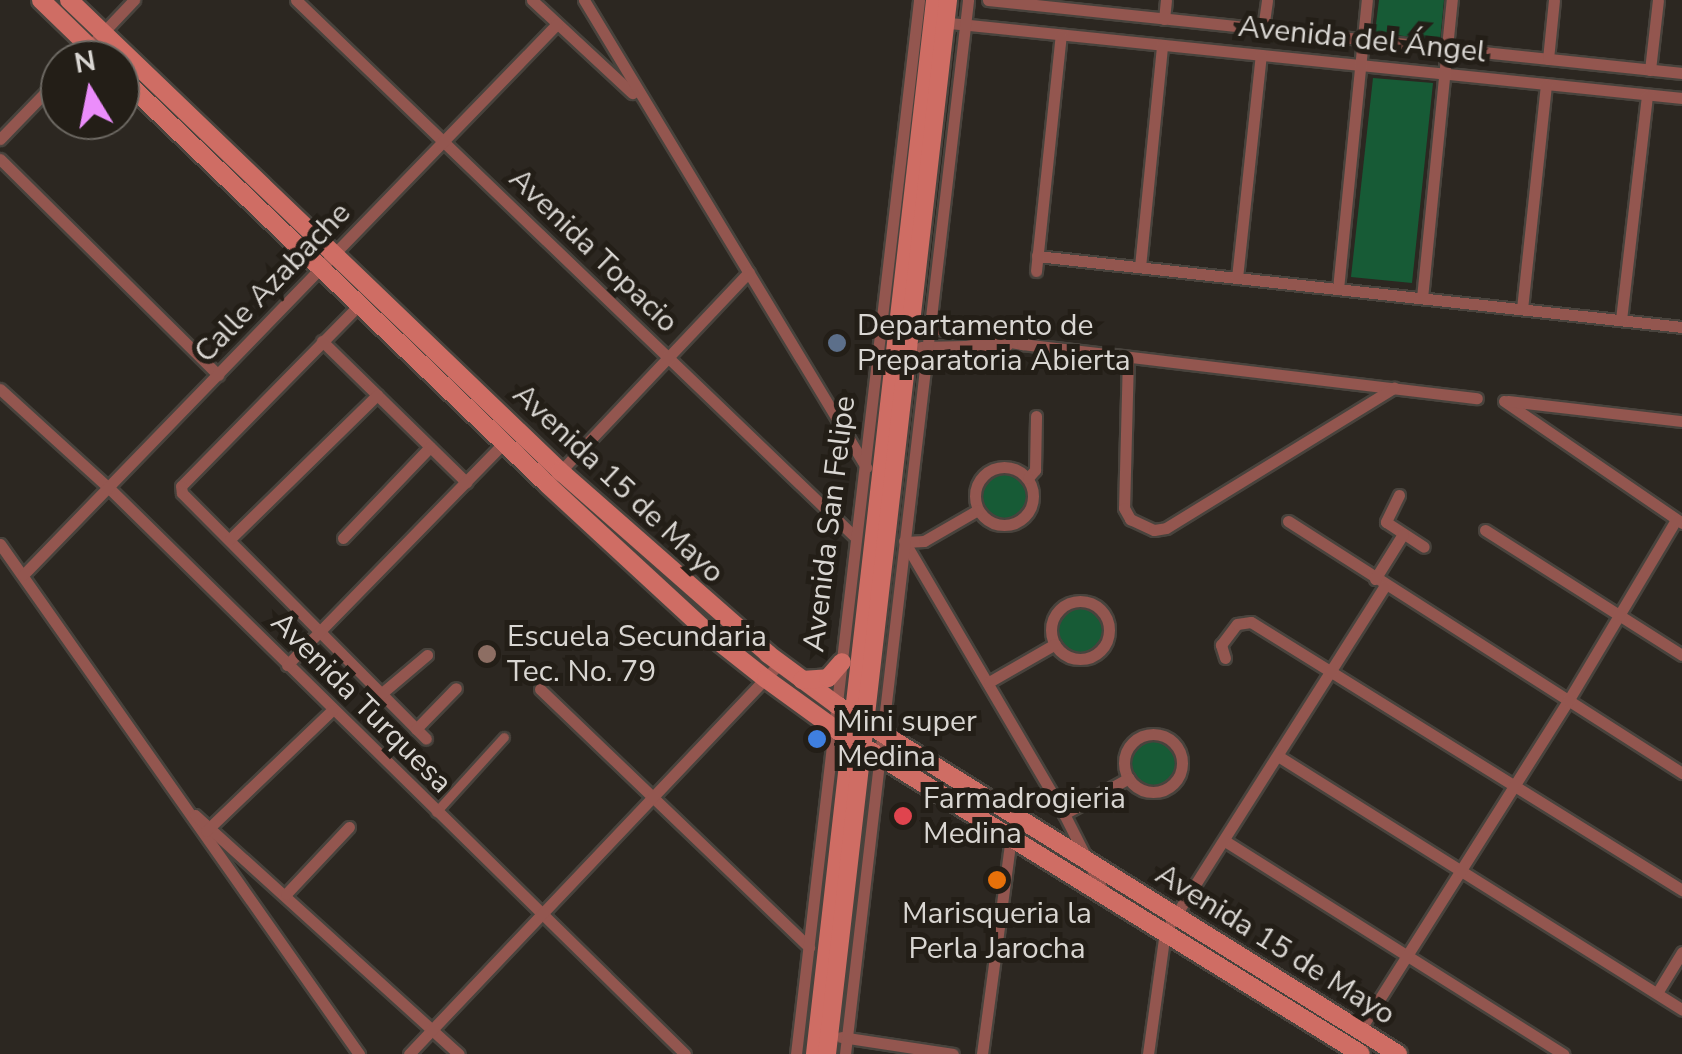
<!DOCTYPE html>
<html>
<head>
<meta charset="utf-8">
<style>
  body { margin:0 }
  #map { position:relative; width:1682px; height:1054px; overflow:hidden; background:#2c2721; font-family:"Nunito Sans",sans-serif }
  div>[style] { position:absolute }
  .green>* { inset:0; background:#175b36 }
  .roads { filter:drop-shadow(2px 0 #48433d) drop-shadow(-2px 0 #48433d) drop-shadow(0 2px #48433d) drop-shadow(0 -2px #48433d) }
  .pedestrian>* { height:9px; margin:-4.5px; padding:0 4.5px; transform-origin:4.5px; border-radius:4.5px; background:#93564f }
  .minor>* { height:11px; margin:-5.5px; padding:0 5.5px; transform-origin:5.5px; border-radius:5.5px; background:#93564f }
  .minor>.ring { margin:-5.5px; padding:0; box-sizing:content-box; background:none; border:11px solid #93564f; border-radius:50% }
  .secondary>* { height:18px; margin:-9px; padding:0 9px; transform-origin:9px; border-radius:9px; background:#cf6d64 }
  .dots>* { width:28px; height:28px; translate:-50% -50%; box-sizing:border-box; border:5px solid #231e17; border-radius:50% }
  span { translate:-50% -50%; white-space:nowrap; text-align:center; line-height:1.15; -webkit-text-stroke:10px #231e17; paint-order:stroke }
  .street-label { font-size:30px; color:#d9d6d2 }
  .poi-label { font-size:30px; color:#d9d6d2 }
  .left { translate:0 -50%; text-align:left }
  .north { position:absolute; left:40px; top:40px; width:100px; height:100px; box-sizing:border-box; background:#231e17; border:2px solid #6c6862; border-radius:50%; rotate:350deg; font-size:28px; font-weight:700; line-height:40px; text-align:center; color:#d9d6d2 }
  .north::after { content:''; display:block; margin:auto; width:35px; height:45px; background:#eb8dfb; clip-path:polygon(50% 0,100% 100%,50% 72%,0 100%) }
</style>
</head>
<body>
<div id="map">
  <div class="green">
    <i style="clip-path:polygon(1379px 0,1444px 0,1440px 41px,1375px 32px)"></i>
    <i style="clip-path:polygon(1373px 78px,1433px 83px,1412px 283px,1351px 277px)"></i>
    <i style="clip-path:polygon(1007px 471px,1029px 485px,1028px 510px,1003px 523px,982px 509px,983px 484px)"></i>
    <i style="clip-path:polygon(1082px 605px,1104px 619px,1103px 644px,1079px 657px,1057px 643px,1058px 617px)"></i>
    <i style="clip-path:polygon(1155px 738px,1177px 752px,1176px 777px,1152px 790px,1130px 776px,1131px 751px)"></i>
  </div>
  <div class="roads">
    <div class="pedestrian">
      <i style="left:436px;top:812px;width:101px;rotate:-47.8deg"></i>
    </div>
    <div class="minor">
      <i style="left:296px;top:0;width:775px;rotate:43.85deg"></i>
      <i style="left:532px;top:0;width:137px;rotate:42.9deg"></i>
      <i style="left:584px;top:0;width:546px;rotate:58.87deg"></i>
      <i style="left:988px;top:0;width:698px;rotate:6deg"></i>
      <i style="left:1164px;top:19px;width:19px;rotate:-84deg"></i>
      <i style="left:940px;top:22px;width:746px;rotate:5.85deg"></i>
      <i style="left:1263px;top:29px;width:29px;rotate:-82deg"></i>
      <i style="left:1548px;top:59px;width:59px;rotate:-84.2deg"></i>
      <i style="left:77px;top:60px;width:83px;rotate:-46.5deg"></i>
      <i style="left:1650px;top:70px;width:70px;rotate:-83.5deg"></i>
      <i style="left:0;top:139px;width:86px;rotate:-45.9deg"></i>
      <i style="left:0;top:159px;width:307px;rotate:44.7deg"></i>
      <i style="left:1037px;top:256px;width:649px;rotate:6.28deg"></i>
      <i style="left:1140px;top:267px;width:223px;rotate:-84.3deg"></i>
      <i style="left:1036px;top:271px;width:237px;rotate:-84deg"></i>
      <i style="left:1237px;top:278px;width:224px;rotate:-83.9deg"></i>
      <i style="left:1338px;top:289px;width:290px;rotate:-84.3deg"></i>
      <i style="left:1422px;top:298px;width:300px;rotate:-84.3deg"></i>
      <i style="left:358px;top:306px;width:252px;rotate:134.5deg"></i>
      <i style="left:181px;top:486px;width:7px;rotate:82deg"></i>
      <i style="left:182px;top:493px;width:346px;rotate:45.2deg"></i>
      <i style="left:1522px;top:309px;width:226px;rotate:-83.9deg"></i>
      <i style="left:1621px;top:320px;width:226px;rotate:-83.4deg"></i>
      <i style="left:906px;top:323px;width:118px;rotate:10.3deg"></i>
      <i style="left:1022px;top:344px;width:458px;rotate:6.8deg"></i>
      <i style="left:322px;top:341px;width:202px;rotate:44.4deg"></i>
      <i style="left:921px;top:347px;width:86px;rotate:-1.3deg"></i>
      <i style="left:1128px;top:357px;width:151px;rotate:91.5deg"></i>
      <i style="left:1124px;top:508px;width:13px;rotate:61deg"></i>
      <i style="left:1130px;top:519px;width:26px;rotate:25deg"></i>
      <i style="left:1154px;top:530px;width:12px;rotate:-9deg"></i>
      <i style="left:1166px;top:528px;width:268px;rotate:-31.6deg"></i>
      <i style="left:0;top:389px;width:149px;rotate:42.3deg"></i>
      <i style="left:110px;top:489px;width:806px;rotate:44.5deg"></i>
      <i style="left:1504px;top:401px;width:216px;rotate:34.4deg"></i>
      <i style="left:1508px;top:401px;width:175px;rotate:6.6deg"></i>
      <i class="ring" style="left:975px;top:467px;width:47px;height:47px"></i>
      <i style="left:557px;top:475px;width:279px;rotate:-46.6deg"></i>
      <i style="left:1028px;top:478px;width:11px;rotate:-49deg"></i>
      <i style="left:1035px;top:470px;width:54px;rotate:-88.9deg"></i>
      <i style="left:1399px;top:495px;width:30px;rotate:116deg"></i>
      <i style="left:1386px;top:522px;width:45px;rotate:33.3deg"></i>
      <i style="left:1288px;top:521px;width:468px;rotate:32.6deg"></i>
      <i style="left:1485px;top:530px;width:233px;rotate:32.4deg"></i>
      <i style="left:343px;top:538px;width:126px;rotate:-46.3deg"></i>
      <i style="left:230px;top:539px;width:206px;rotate:-44.4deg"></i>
      <i style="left:904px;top:541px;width:316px;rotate:59.6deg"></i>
      <i style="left:1064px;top:814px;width:89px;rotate:63.1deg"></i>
      <i style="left:905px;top:542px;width:19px;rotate:-3deg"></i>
      <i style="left:924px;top:541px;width:62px;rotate:-29.9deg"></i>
      <i style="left:0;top:544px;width:624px;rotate:54.86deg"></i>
      <i style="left:23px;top:575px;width:767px;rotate:-45.9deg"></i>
      <i style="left:1375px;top:579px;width:53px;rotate:-58.1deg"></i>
      <i class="ring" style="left:1051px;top:601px;width:47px;height:47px"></i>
      <i style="left:1225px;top:658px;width:14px;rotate:-107deg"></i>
      <i style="left:1221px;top:645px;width:26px;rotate:-53deg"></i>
      <i style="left:1237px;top:624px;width:14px;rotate:-8deg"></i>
      <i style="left:1251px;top:622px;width:508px;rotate:31.87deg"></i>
      <i style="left:287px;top:665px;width:310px;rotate:-45.7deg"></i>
      <i style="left:989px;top:682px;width:76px;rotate:-29.9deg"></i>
      <i style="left:540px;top:689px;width:373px;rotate:43.8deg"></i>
      <i style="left:382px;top:693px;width:59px;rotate:-40.2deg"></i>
      <i style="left:416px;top:729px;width:57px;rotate:-45.7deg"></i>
      <i class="ring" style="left:1124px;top:734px;width:47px;height:47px"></i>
      <i style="left:1278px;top:756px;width:477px;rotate:32.1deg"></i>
      <i style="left:1064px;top:814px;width:74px;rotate:-29deg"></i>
      <i style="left:195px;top:815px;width:356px;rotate:42.2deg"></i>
      <i style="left:206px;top:831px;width:175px;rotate:-43.8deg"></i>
      <i style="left:1225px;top:841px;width:400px;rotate:32.2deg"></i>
      <i style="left:286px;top:894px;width:92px;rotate:-46.8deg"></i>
      <i style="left:1657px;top:993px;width:48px;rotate:-58.6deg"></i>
      <i style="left:1358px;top:1033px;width:393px;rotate:-57.7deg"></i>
      <i style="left:1568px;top:701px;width:211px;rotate:-59.2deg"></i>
      <i style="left:841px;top:1037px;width:113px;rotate:8.6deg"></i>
      <i style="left:409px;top:1054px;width:539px;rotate:-46.5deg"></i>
      <i style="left:796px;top:1054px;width:1061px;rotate:-83.34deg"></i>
      <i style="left:845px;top:1054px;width:1061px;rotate:-83.34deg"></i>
      <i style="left:982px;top:1054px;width:218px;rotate:-82.4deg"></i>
      <i style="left:1148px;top:1054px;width:123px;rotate:-82.1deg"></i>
      <i style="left:1165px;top:932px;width:410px;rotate:-57.6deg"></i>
    </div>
    <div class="secondary">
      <i style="left:41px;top:0;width:86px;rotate:44.1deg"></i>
      <i style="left:69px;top:0;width:680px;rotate:43.81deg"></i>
      <i style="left:560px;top:471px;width:277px;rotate:41.3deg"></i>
      <i style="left:768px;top:654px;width:86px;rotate:36.5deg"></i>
      <i style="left:837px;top:705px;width:661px;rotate:31.89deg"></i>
      <i style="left:120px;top:76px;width:592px;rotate:43.7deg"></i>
      <i style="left:548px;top:485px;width:226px;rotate:42.7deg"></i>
      <i style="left:714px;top:638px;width:66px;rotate:38.3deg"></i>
      <i style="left:766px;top:679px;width:85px;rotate:35.9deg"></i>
      <i style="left:835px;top:729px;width:618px;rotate:31.71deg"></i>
      <i style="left:802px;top:680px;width:26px;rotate:-4deg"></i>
      <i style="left:828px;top:678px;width:21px;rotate:-49deg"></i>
      <i style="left:815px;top:1054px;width:1061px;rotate:-83.5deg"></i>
      <i style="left:827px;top:1054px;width:1061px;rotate:-83.45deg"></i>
    </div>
  </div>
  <div class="dots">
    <i style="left:837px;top:343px;background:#5c6f8a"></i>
    <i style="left:487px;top:654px;background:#8d6e63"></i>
    <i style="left:817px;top:739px;background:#3f7fe0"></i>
    <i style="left:903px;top:816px;background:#e0444e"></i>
    <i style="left:997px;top:880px;background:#e8710a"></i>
  </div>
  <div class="street-label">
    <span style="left:1362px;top:40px;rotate:6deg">Avenida del Ángel</span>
    <span style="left:593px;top:251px;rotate:44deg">Avenida Topacio</span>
    <span style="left:273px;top:283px;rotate:-46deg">Calle Azabache</span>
    <span style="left:618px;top:484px;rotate:43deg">Avenida 15 de Mayo</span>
    <span style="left:830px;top:524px;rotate:-83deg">Avenida San Felipe</span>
    <span style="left:361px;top:703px;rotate:45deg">Avenida Turquesa</span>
    <span style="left:1275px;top:945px;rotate:32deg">Avenida 15 de Mayo</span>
  </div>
  <div class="poi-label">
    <span class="left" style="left:857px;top:343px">Departamento de<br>Preparatoria Abierta</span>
    <span class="left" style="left:507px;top:654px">Escuela Secundaria<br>Tec. No. 79</span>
    <span class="left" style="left:837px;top:739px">Mini super<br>Medina</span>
    <span class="left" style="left:923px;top:816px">Farmadrogieria<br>Medina</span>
    <span style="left:997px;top:931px">Marisqueria la<br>Perla Jarocha</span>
  </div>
  <div class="north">N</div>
</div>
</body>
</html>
